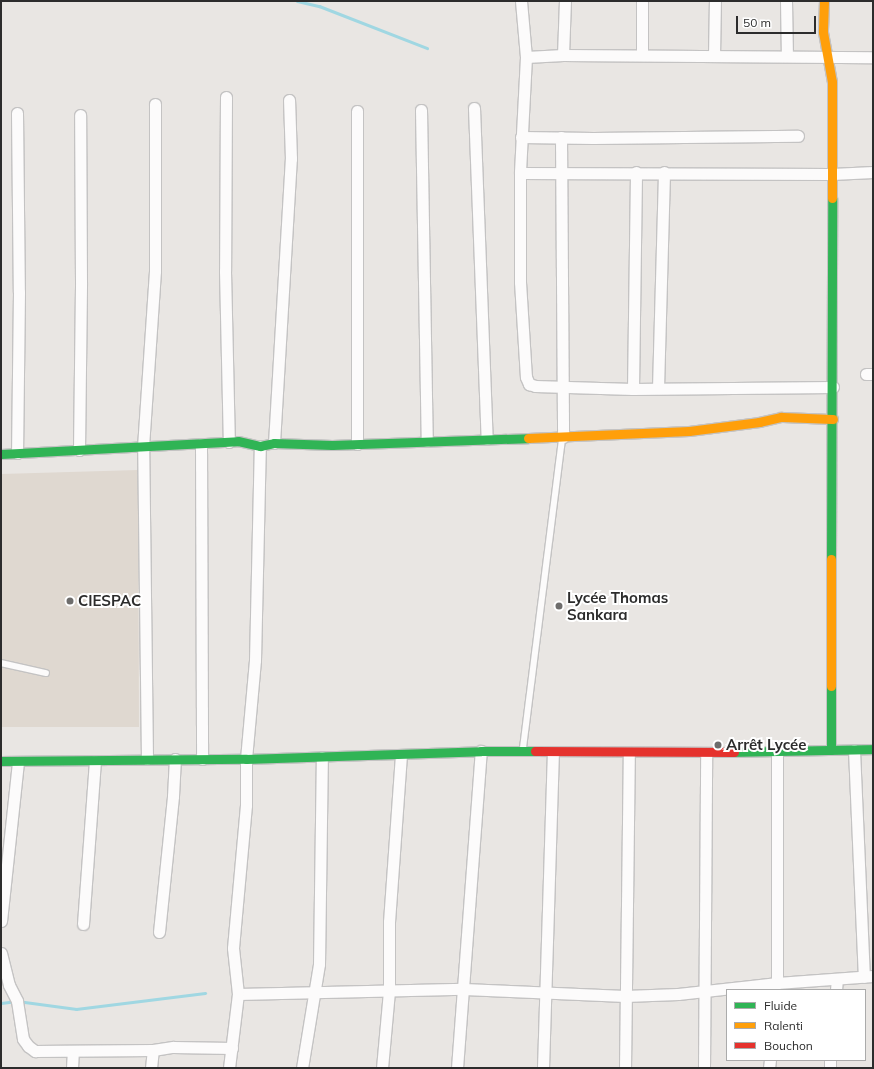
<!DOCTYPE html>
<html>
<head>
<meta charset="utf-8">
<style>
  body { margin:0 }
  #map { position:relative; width:874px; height:1069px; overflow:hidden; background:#e9e6e3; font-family:Mulish,sans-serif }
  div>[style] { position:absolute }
  .education>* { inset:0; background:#dfd8d0 }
  .stream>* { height:3px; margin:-1.5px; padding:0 1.5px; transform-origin:1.5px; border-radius:1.5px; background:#a0d7e2 }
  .roads { filter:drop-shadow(1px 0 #c4c3c3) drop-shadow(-1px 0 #c4c3c3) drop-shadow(0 1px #c4c3c3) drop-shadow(0 -1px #c4c3c3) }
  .lane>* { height:5.5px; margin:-2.75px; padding:0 2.75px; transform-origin:2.75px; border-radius:2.75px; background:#fcfbfb }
  .street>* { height:11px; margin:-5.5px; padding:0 5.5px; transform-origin:5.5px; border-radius:5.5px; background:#fcfbfb }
  .fast>* { height:9px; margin:-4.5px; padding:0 4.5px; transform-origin:4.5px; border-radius:4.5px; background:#30b455 }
  .slow>* { height:9px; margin:-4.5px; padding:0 4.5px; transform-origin:4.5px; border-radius:4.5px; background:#ff9f0a }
  .jam>* { height:9px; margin:-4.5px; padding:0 4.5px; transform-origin:4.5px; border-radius:4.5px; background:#e5322d }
  .dots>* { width:11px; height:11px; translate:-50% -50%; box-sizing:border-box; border:2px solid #fff; border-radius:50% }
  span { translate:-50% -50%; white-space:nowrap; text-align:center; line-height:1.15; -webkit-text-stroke:4px #fff; paint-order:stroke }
  .poi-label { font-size:15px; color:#2c2c2c; font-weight:700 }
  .left { translate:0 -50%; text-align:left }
  .frame { position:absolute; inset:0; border:2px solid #2c2c2c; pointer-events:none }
  .legend { position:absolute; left:726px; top:989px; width:140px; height:72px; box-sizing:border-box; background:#fff; border:1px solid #ababab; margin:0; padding:5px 7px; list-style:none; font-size:12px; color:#2c2c2c }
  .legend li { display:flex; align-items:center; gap:8px; height:20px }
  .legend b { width:20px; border:1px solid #ababab }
  .scale { position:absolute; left:736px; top:16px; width:80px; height:18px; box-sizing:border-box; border:2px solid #2c2c2c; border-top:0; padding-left:5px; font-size:12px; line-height:14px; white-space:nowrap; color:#2c2c2c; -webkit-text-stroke:3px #fff; paint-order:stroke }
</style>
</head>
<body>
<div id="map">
  <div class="education">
    <i style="clip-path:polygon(138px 470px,139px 727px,1px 727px,1px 474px)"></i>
  </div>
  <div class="stream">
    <i style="left:297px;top:1px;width:23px;rotate:13deg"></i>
    <i style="left:319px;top:6px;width:116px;rotate:21.3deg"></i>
    <i style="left:1px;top:1003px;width:16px;rotate:-7deg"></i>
    <i style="left:17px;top:1001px;width:60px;rotate:7.7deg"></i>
    <i style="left:76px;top:1009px;width:130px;rotate:-7.1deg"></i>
  </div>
  <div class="roads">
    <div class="lane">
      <i style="left:1px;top:663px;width:46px;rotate:12.5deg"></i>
      <i style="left:523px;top:748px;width:311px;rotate:-82.8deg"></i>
    </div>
    <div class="street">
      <i style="left:521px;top:1px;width:56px;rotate:84.9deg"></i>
      <i style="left:526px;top:57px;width:116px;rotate:93deg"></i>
      <i style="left:520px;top:173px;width:109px;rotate:90deg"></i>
      <i style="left:520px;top:282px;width:95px;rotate:86.4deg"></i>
      <i style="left:526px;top:377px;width:8px;rotate:67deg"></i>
      <i style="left:529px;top:384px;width:6px;rotate:18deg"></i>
      <i style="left:535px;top:386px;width:98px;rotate:1.8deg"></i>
      <i style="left:633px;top:389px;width:200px;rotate:-0.6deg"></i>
      <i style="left:642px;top:1px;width:54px;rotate:90deg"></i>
      <i style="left:786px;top:1px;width:55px;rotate:89deg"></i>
      <i style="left:563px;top:55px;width:54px;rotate:-87.9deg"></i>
      <i style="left:714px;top:56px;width:55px;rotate:-89deg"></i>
      <i style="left:526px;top:57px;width:37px;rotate:-3deg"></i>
      <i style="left:563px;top:55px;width:310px;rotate:0.4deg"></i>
      <i style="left:226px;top:97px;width:174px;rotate:90.3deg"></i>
      <i style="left:225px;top:271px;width:171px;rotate:88.7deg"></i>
      <i style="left:474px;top:108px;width:331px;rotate:87.8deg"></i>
      <i style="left:421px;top:110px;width:331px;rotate:89deg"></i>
      <i style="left:17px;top:113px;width:179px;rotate:89.4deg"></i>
      <i style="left:19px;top:292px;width:161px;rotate:90.7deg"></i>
      <i style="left:521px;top:137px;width:72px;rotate:0.8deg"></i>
      <i style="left:593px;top:138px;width:205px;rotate:-0.6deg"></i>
      <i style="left:561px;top:137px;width:300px;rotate:89.6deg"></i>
      <i style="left:520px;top:173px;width:312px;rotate:0.2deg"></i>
      <i style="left:832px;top:174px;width:41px;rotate:-2.8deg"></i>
      <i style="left:866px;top:374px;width:7px"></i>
      <i style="left:658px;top:388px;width:216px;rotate:-88.4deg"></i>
      <i style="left:633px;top:389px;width:217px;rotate:-89.2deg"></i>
      <i style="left:274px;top:443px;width:285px;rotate:-86.6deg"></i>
      <i style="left:291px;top:159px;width:59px;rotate:-91.9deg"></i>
      <i style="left:201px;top:444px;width:315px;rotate:89.8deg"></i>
      <i style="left:357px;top:444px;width:333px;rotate:-90deg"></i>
      <i style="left:79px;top:450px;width:168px;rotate:-89.3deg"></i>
      <i style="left:81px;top:282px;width:167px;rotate:-90.3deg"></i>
      <i style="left:854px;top:750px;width:227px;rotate:87.5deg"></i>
      <i style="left:777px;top:752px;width:231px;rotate:90deg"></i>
      <i style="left:147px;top:759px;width:312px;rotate:-90.7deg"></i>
      <i style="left:143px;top:447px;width:176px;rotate:-86.1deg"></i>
      <i style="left:155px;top:271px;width:167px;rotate:-90deg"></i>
      <i style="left:1px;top:921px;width:160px;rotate:-83.9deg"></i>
      <i style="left:83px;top:924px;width:163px;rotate:-85.8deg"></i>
      <i style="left:159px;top:932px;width:137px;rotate:-84.1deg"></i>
      <i style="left:173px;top:796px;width:37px;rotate:-87deg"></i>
      <i style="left:1px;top:953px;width:33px;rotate:76deg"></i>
      <i style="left:9px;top:985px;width:18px;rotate:63deg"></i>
      <i style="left:17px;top:1001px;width:38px;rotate:81deg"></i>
      <i style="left:23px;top:1039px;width:9px;rotate:54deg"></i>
      <i style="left:28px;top:1046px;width:9px;rotate:36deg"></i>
      <i style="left:35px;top:1051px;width:118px;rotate:-0.5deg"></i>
      <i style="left:153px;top:1050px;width:20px;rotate:-9deg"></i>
      <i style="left:173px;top:1047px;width:59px;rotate:1deg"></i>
      <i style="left:836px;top:990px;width:11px;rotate:-85deg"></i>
      <i style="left:238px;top:994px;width:226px;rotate:-1.3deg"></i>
      <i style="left:464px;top:989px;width:161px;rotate:2.5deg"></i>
      <i style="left:625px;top:996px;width:53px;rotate:-2.2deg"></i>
      <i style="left:678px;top:994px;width:100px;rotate:-6.3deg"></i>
      <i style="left:777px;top:983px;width:96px;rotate:-4.2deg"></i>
      <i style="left:72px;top:1068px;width:17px;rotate:-87deg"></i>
      <i style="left:151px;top:1068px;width:18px;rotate:-84deg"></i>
      <i style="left:229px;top:1068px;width:75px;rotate:-83.1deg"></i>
      <i style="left:238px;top:994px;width:46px;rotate:-96.2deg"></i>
      <i style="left:233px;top:948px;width:144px;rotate:-84.8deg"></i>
      <i style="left:246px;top:805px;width:46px;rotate:-90deg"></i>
      <i style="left:246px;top:759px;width:99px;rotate:-84.8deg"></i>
      <i style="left:255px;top:660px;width:214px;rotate:-88.7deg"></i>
      <i style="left:302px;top:1068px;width:105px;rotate:-80.7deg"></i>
      <i style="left:319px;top:964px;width:207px;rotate:-89.2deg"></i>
      <i style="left:382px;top:1068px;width:77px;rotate:-84.8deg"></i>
      <i style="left:389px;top:991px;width:69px;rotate:-90deg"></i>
      <i style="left:389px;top:922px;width:167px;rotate:-85.9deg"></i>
      <i style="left:457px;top:1068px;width:318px;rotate:-85.7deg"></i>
      <i style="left:543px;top:1068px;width:315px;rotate:-88.2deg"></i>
      <i style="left:625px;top:1068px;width:315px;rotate:-89.3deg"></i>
      <i style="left:704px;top:1068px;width:315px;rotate:-89.6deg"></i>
      <i style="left:769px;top:1068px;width:8px;rotate:-83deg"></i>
      <i style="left:830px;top:1068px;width:8px;rotate:-90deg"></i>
    </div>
    <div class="fast">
      <i style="left:1px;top:454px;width:237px;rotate:-3.1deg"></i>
      <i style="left:238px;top:441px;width:23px;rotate:13deg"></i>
      <i style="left:260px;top:446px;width:14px;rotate:-12deg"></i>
      <i style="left:274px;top:443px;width:58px;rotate:2deg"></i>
      <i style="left:332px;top:445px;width:196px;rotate:-2deg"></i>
      <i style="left:831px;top:559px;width:361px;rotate:-89.8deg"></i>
      <i style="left:831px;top:750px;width:64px;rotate:-90deg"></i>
      <i style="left:734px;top:752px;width:139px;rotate:-1.2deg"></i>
      <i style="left:1px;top:761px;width:245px;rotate:-0.5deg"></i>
      <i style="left:246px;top:759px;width:235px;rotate:-1.9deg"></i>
      <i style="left:481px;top:751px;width:54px"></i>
    </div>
    <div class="slow">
      <i style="left:824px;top:1px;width:31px;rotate:92deg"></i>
      <i style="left:823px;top:32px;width:51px;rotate:79.8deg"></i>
      <i style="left:832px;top:82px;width:116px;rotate:90deg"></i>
      <i style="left:528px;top:438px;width:161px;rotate:-2.5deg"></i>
      <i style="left:689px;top:431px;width:71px;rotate:-7.3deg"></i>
      <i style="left:759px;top:422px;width:23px;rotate:-13deg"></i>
      <i style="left:781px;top:417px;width:52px;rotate:2.2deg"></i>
      <i style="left:831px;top:686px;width:127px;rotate:-90deg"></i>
    </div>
    <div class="jam">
      <i style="left:535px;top:751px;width:199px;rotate:0.3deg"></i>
    </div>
  </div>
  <div class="dots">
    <i style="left:70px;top:601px;background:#6e6d6c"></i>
    <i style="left:559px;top:606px;background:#6e6d6c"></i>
    <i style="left:718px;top:745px;background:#6e6d6c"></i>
  </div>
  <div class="poi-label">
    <span class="left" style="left:567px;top:606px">Lycée Thomas<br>Sankara</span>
    <span class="left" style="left:78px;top:601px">CIESPAC</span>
    <span class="left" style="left:726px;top:745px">Arrêt Lycée</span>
  </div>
  <div class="frame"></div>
  <ul class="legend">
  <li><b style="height:5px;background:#30b455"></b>Fluide</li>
  <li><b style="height:5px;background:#ff9f0a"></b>Ralenti</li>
  <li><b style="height:5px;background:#e5322d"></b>Bouchon</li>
  </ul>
  <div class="scale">50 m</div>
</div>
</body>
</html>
